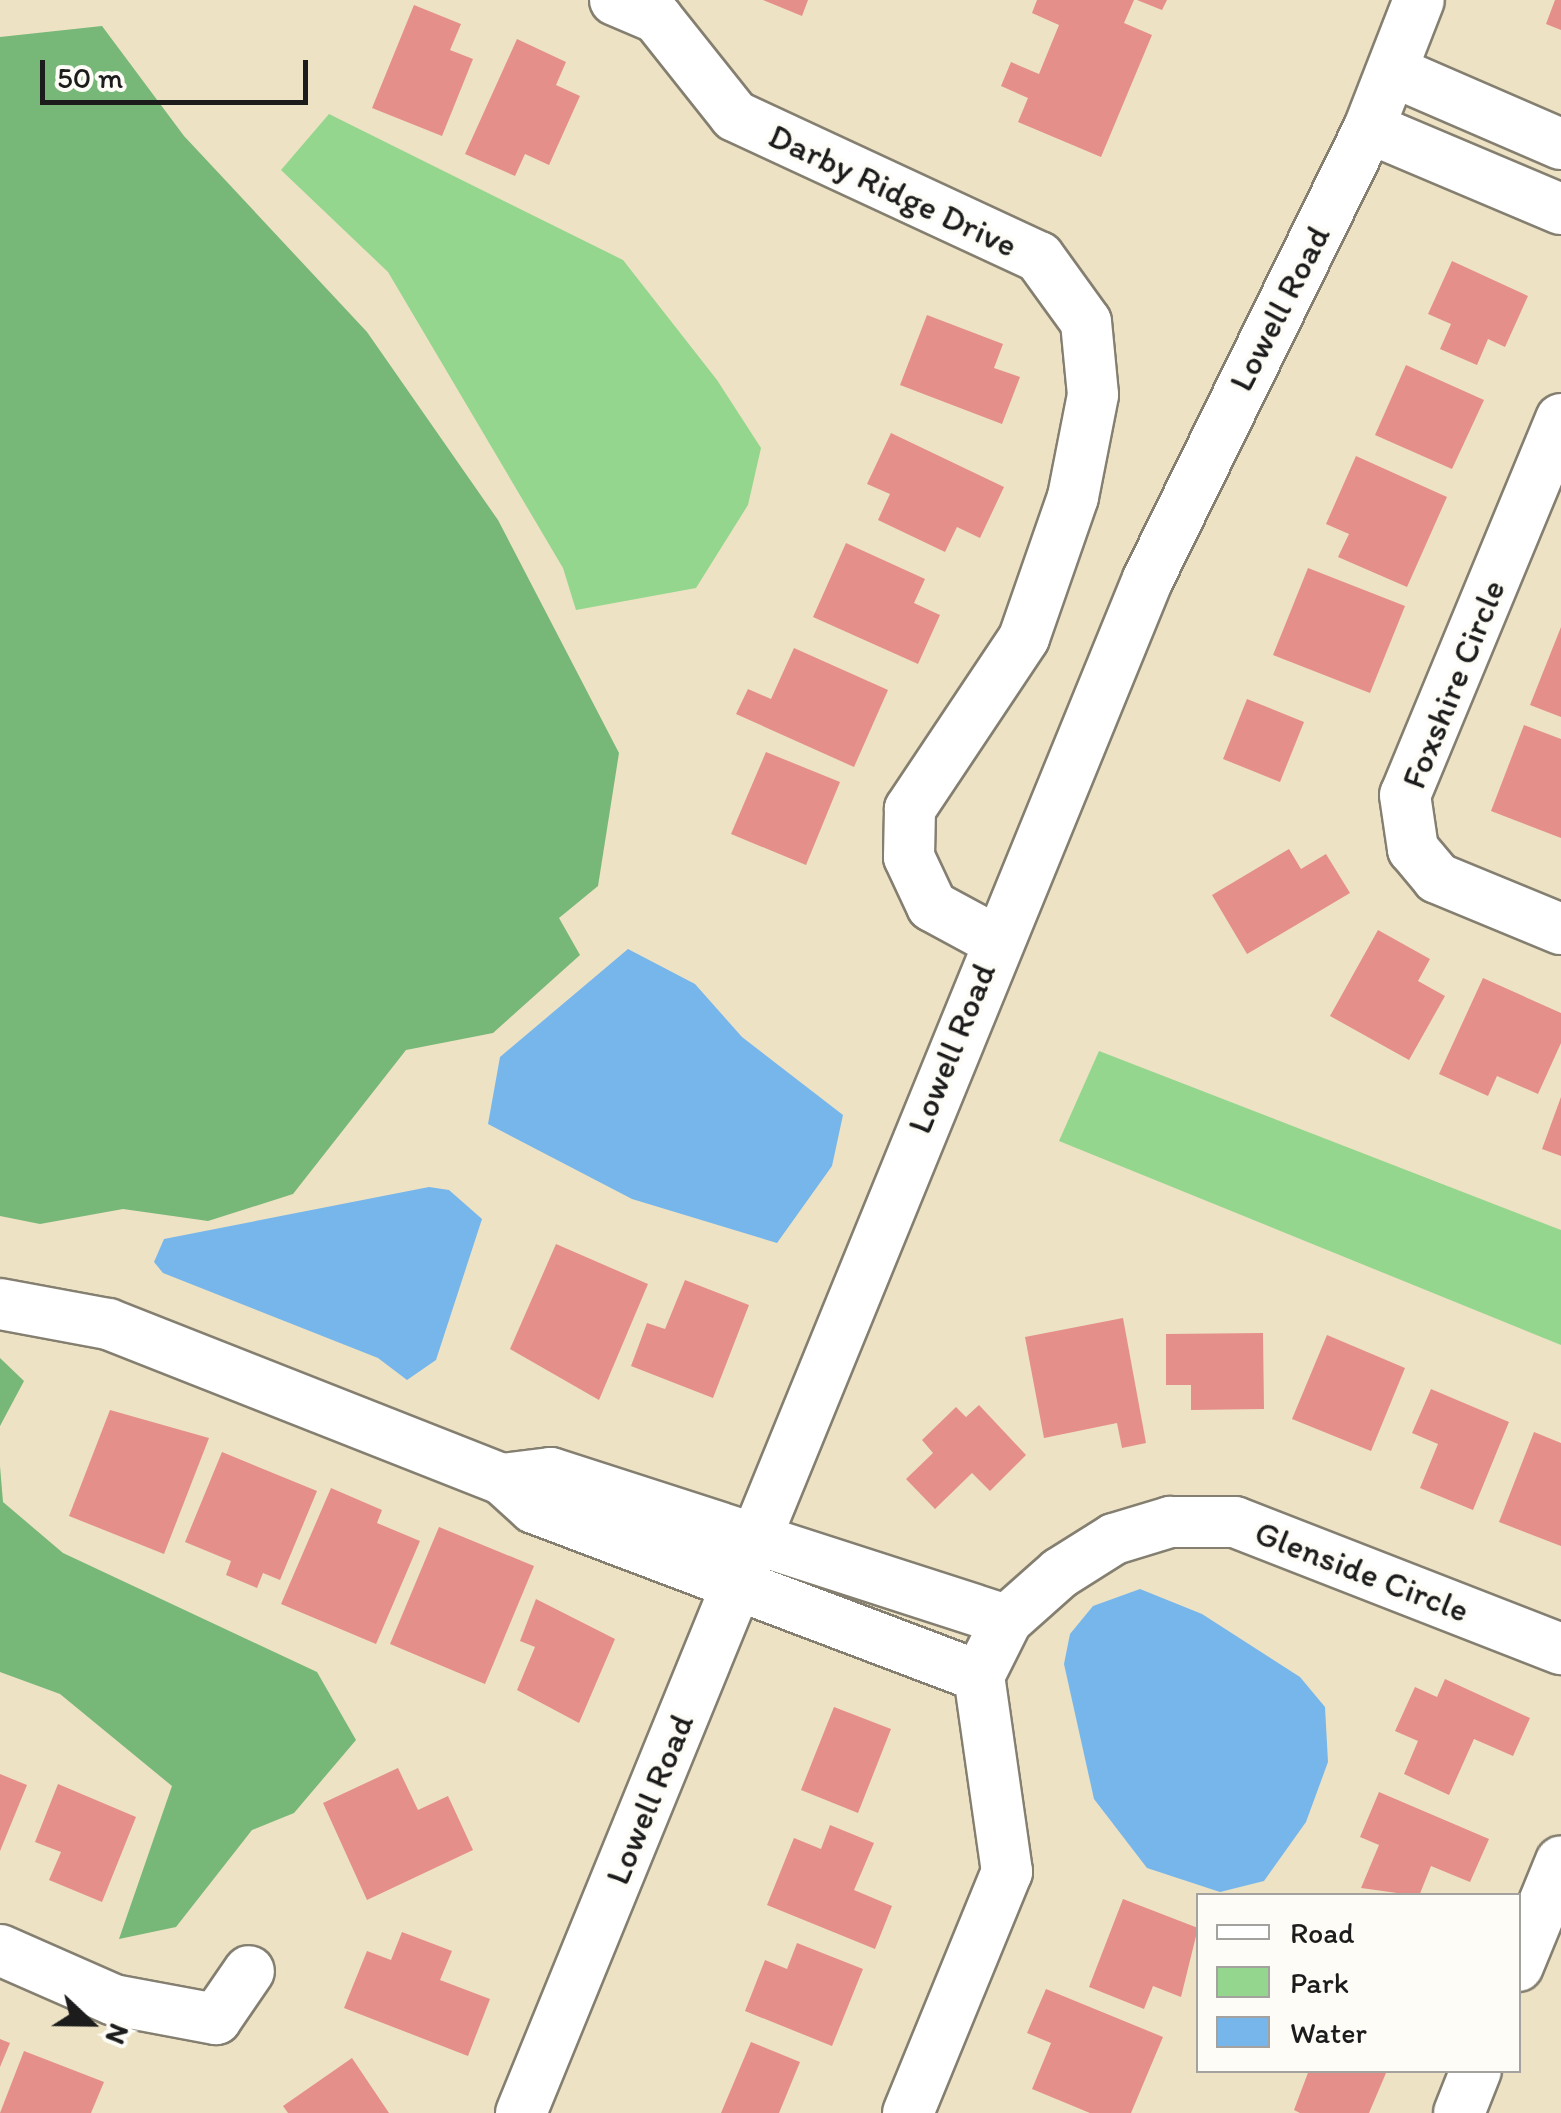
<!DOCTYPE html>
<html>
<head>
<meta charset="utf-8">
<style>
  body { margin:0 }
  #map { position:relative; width:1561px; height:2113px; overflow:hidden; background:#ede2c4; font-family:Itim,sans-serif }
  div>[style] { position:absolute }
  .green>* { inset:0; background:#94d68d }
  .forest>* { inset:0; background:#77b778 }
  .water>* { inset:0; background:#77b6eb }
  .building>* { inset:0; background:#e58f8a }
  .roads { filter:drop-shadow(2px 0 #847f70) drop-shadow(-2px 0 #847f70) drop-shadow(0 2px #847f70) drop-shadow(0 -2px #847f70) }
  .minor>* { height:50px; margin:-25px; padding:0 25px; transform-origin:25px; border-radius:25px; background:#fff }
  span { translate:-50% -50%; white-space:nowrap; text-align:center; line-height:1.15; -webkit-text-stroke:8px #fdfcf7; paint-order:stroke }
  .street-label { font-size:35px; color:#1c1c1c }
  .legend { position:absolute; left:1196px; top:1893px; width:325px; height:180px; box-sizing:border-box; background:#fdfcf7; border:2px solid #a3a29f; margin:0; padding:12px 18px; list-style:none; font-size:30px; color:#1c1c1c }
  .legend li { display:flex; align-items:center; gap:20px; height:50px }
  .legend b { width:50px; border:2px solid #a3a29f }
  .north { position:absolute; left:40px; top:1973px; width:100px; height:100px; -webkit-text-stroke:8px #fdfcf7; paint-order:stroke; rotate:112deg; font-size:28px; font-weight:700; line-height:40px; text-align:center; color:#1c1c1c }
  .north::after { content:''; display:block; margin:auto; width:35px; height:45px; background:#1c1c1c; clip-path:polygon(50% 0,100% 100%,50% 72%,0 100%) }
  .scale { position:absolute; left:40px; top:60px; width:268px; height:45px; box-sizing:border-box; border:5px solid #1c1c1c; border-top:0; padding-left:12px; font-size:30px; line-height:35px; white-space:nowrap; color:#1c1c1c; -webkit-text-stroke:8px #fdfcf7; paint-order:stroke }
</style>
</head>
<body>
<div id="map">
  <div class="green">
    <i style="clip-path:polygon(329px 114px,623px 260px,717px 380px,761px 448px,748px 505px,696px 588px,576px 610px,563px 568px,388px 272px,281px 170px)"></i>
    <i style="clip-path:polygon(1099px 1051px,1561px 1230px,1561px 1345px,1059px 1141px)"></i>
  </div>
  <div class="forest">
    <i style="clip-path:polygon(102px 26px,184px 136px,367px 332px,498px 520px,619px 753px,598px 886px,559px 918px,580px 955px,493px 1033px,406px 1050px,293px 1194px,208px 1221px,123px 1209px,40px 1224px,0 1216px,0 37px)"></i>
    <i style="clip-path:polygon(0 1358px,24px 1381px,0 1426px)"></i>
    <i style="clip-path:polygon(0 1466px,3px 1502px,63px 1553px,317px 1672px,356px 1740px,294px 1813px,252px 1830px,176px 1927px,119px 1939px,172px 1786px,60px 1694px,0 1672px)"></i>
  </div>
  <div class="water">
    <i style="clip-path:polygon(628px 949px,695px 984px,742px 1037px,843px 1115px,832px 1166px,777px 1243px,632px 1199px,488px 1124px,500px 1057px)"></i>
    <i style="clip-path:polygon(429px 1187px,449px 1190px,482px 1219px,436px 1360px,407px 1380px,378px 1358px,163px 1273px,154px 1262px,164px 1239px)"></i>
    <i style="clip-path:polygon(1140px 1589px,1202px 1614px,1300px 1677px,1325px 1707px,1328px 1762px,1306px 1822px,1264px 1881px,1220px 1892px,1147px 1868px,1094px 1799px,1064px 1664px,1070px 1634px,1093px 1606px)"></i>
  </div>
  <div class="building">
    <i style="clip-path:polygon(763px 0,808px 0,802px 16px)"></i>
    <i style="clip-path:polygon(1037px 0,1134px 0,1124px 23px,1152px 35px,1101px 157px,1018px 122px,1028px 98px,1001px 86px,1011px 62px,1039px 74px,1059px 25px,1032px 13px)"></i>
    <i style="clip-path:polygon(1137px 0,1167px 0,1162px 10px)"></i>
    <i style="clip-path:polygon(1555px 0,1561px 0,1561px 30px,1546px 24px)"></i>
    <i style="clip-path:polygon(414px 5px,461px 24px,450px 50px,473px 59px,442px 136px,372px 108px)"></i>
    <i style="clip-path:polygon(517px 39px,566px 62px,556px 85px,580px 96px,549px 165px,525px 154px,515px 176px,465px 154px)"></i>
    <i style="clip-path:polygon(1452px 261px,1528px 296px,1505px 347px,1488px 339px,1477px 365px,1440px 349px,1451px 324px,1428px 314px)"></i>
    <i style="clip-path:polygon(927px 315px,1003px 344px,994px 368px,1020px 377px,1002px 424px,900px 385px)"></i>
    <i style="clip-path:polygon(1406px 365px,1484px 400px,1452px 469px,1375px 435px)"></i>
    <i style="clip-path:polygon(891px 433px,1004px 487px,980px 538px,957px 527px,945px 552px,878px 520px,890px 494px,867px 484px)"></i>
    <i style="clip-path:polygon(1356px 456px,1447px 497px,1407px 587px,1338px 557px,1349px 534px,1326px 524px)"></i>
    <i style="clip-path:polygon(846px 543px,925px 579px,914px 603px,940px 615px,918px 664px,813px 617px)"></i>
    <i style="clip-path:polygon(1308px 568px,1405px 606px,1370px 693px,1273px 655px)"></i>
    <i style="clip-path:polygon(1561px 627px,1561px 717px,1530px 705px)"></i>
    <i style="clip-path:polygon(794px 648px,888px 690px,854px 767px,736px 714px,748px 689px,771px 699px)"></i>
    <i style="clip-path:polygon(1247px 699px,1304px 722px,1280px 782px,1223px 759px)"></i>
    <i style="clip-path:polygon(1524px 725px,1561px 739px,1561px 838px,1491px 811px)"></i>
    <i style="clip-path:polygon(766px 752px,840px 782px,806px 865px,731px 834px)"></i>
    <i style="clip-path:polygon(1289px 849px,1301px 869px,1326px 854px,1350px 893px,1247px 954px,1212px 895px)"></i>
    <i style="clip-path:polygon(1378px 930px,1430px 959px,1418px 981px,1445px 996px,1409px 1060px,1330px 1016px)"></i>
    <i style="clip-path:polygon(1483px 978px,1561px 1013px,1561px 1043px,1538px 1094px,1497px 1076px,1488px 1096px,1439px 1074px)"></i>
    <i style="clip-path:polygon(1561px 1097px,1561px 1156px,1542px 1149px)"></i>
    <i style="clip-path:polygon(556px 1244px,648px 1284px,599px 1400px,510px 1349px)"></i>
    <i style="clip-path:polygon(685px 1280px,749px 1305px,713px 1398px,631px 1366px,647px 1323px,665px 1329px)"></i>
    <i style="clip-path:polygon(1123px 1318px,1146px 1443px,1122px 1448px,1117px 1423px,1044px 1438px,1025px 1337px)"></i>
    <i style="clip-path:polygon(1263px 1333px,1264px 1409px,1191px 1410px,1191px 1385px,1166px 1385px,1166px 1334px)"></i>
    <i style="clip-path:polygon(1327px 1335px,1405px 1368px,1371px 1451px,1292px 1419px)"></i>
    <i style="clip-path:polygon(1431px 1389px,1509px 1422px,1473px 1510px,1420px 1488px,1438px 1444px,1412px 1433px)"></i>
    <i style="clip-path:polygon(979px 1405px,1026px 1455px,990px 1491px,972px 1473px,935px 1509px,906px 1479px,933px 1453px,922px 1440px,956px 1407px,966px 1417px)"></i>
    <i style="clip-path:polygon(110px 1410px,209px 1438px,164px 1554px,69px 1516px)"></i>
    <i style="clip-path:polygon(1534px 1432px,1561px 1443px,1561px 1546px,1499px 1522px)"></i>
    <i style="clip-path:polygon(222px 1452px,317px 1491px,280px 1580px,263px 1573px,257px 1588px,226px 1575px,231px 1561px,185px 1542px)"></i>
    <i style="clip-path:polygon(331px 1488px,382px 1510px,377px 1523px,420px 1541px,376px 1644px,281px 1604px)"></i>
    <i style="clip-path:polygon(439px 1527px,534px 1566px,485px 1684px,390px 1644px)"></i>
    <i style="clip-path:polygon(536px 1599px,615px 1639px,579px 1723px,517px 1690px,535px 1647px,520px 1641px)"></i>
    <i style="clip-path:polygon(1445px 1679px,1530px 1718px,1513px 1756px,1474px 1739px,1449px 1795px,1404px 1774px,1418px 1741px,1395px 1731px,1415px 1687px,1437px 1697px)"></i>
    <i style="clip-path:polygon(834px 1707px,891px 1729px,858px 1813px,801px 1790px)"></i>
    <i style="clip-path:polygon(398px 1768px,418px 1810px,448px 1796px,473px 1850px,367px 1900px,323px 1803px)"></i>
    <i style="clip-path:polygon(0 1774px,27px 1785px,0 1851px)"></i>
    <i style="clip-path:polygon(58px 1784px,136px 1817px,102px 1902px,49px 1880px,61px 1852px,35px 1842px)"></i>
    <i style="clip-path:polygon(1379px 1792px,1489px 1839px,1470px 1882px,1431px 1866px,1419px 1896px,1361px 1888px,1379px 1845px,1360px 1837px)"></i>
    <i style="clip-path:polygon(830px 1825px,874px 1843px,854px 1890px,892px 1906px,875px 1949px,767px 1905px,794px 1838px,821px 1849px)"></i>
    <i style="clip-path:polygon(1123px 1899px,1198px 1928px,1181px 1997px,1153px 1986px,1144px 2009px,1089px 1987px)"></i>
    <i style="clip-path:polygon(402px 1932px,452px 1951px,440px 1980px,490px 1999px,468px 2056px,344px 2008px,367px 1951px,391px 1960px)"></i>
    <i style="clip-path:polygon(797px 1943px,863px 1969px,832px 2046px,745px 2011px,765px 1960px,787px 1969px)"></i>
    <i style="clip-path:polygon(1046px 1989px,1163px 2037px,1131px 2113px,1090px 2113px,1032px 2089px,1051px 2043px,1027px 2033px)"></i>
    <i style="clip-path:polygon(0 2039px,10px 2043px,0 2067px)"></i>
    <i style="clip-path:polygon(751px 2042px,800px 2062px,779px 2113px,721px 2113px)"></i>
    <i style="clip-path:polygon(24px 2051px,104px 2082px,91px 2113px,0 2113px)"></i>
    <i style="clip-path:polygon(352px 2058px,389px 2113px,288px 2113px,283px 2106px)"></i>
    <i style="clip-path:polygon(1309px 2070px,1379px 2070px,1386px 2073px,1369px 2113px,1300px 2113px,1294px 2110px)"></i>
  </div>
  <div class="roads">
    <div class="minor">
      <i style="left:615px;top:0;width:46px;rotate:23.2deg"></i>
      <i style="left:657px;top:18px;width:125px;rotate:51.5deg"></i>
      <i style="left:735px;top:116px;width:335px;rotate:24.9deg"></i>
      <i style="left:1039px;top:257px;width:80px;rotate:54.1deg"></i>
      <i style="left:1086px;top:322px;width:73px;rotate:84.5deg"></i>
      <i style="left:1093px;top:395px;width:104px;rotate:101.1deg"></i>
      <i style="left:1073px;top:497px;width:149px;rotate:109.2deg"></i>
      <i style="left:1024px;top:638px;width:206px;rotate:123.7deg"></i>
      <i style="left:910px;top:809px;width:48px;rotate:91.2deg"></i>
      <i style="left:909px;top:857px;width:54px;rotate:64.9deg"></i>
      <i style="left:932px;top:906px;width:72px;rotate:28.4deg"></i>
      <i style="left:1392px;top:71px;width:184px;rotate:23.4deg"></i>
      <i style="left:1369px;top:128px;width:208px;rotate:22.9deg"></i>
      <i style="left:1561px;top:419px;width:407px;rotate:112.5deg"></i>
      <i style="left:1405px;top:795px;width:55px;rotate:81.6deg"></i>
      <i style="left:1413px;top:849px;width:38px;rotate:50deg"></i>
      <i style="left:1437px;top:878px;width:134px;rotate:22.4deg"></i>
      <i style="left:0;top:1304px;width:110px;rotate:10.5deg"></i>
      <i style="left:108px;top:1324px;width:423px;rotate:21.5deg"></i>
      <i style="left:502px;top:1479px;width:43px;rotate:42.2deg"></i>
      <i style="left:534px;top:1508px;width:476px;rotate:20.7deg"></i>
      <i style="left:502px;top:1479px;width:49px;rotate:-7deg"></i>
      <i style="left:551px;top:1473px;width:479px;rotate:17.9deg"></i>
      <i style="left:0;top:1950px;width:124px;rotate:23.7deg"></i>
      <i style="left:114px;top:2000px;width:104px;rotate:10.6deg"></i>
      <i style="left:216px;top:2019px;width:58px;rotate:-55.5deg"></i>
      <i style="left:1518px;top:1966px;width:113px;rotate:-67.7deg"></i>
      <i style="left:521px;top:2113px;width:1657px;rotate:-67.77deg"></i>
      <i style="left:1148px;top:579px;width:502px;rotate:-63.89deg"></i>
      <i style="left:1369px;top:128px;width:137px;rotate:-68.7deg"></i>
      <i style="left:908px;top:2113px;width:261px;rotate:-67.7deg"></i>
      <i style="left:1007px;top:1872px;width:198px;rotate:-98.1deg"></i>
      <i style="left:979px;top:1676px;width:63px;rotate:-63.4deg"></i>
      <i style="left:1007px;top:1620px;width:71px;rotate:-41.6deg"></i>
      <i style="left:1060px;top:1573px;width:64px;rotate:-32.2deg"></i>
      <i style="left:1114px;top:1539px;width:59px;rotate:-16.9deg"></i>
      <i style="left:1170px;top:1522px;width:65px"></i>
      <i style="left:1235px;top:1522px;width:350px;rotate:21.3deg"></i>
      <i style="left:1459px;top:2113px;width:46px;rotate:-68.4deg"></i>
    </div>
  </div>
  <div class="street-label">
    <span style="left:893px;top:190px;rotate:25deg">Darby Ridge Drive</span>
    <span style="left:1279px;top:308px;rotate:-63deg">Lowell Road</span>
    <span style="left:1453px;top:684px;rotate:-68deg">Foxshire Circle</span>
    <span style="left:951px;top:1048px;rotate:-68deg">Lowell Road</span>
    <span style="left:1362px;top:1571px;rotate:21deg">Glenside Circle</span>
    <span style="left:649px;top:1799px;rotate:-68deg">Lowell Road</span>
  </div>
  <ul class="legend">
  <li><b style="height:12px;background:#fff"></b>Road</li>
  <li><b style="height:28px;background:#94d68d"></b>Park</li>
  <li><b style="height:28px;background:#77b6eb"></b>Water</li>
  </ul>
  <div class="north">N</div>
  <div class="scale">50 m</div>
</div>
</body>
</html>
